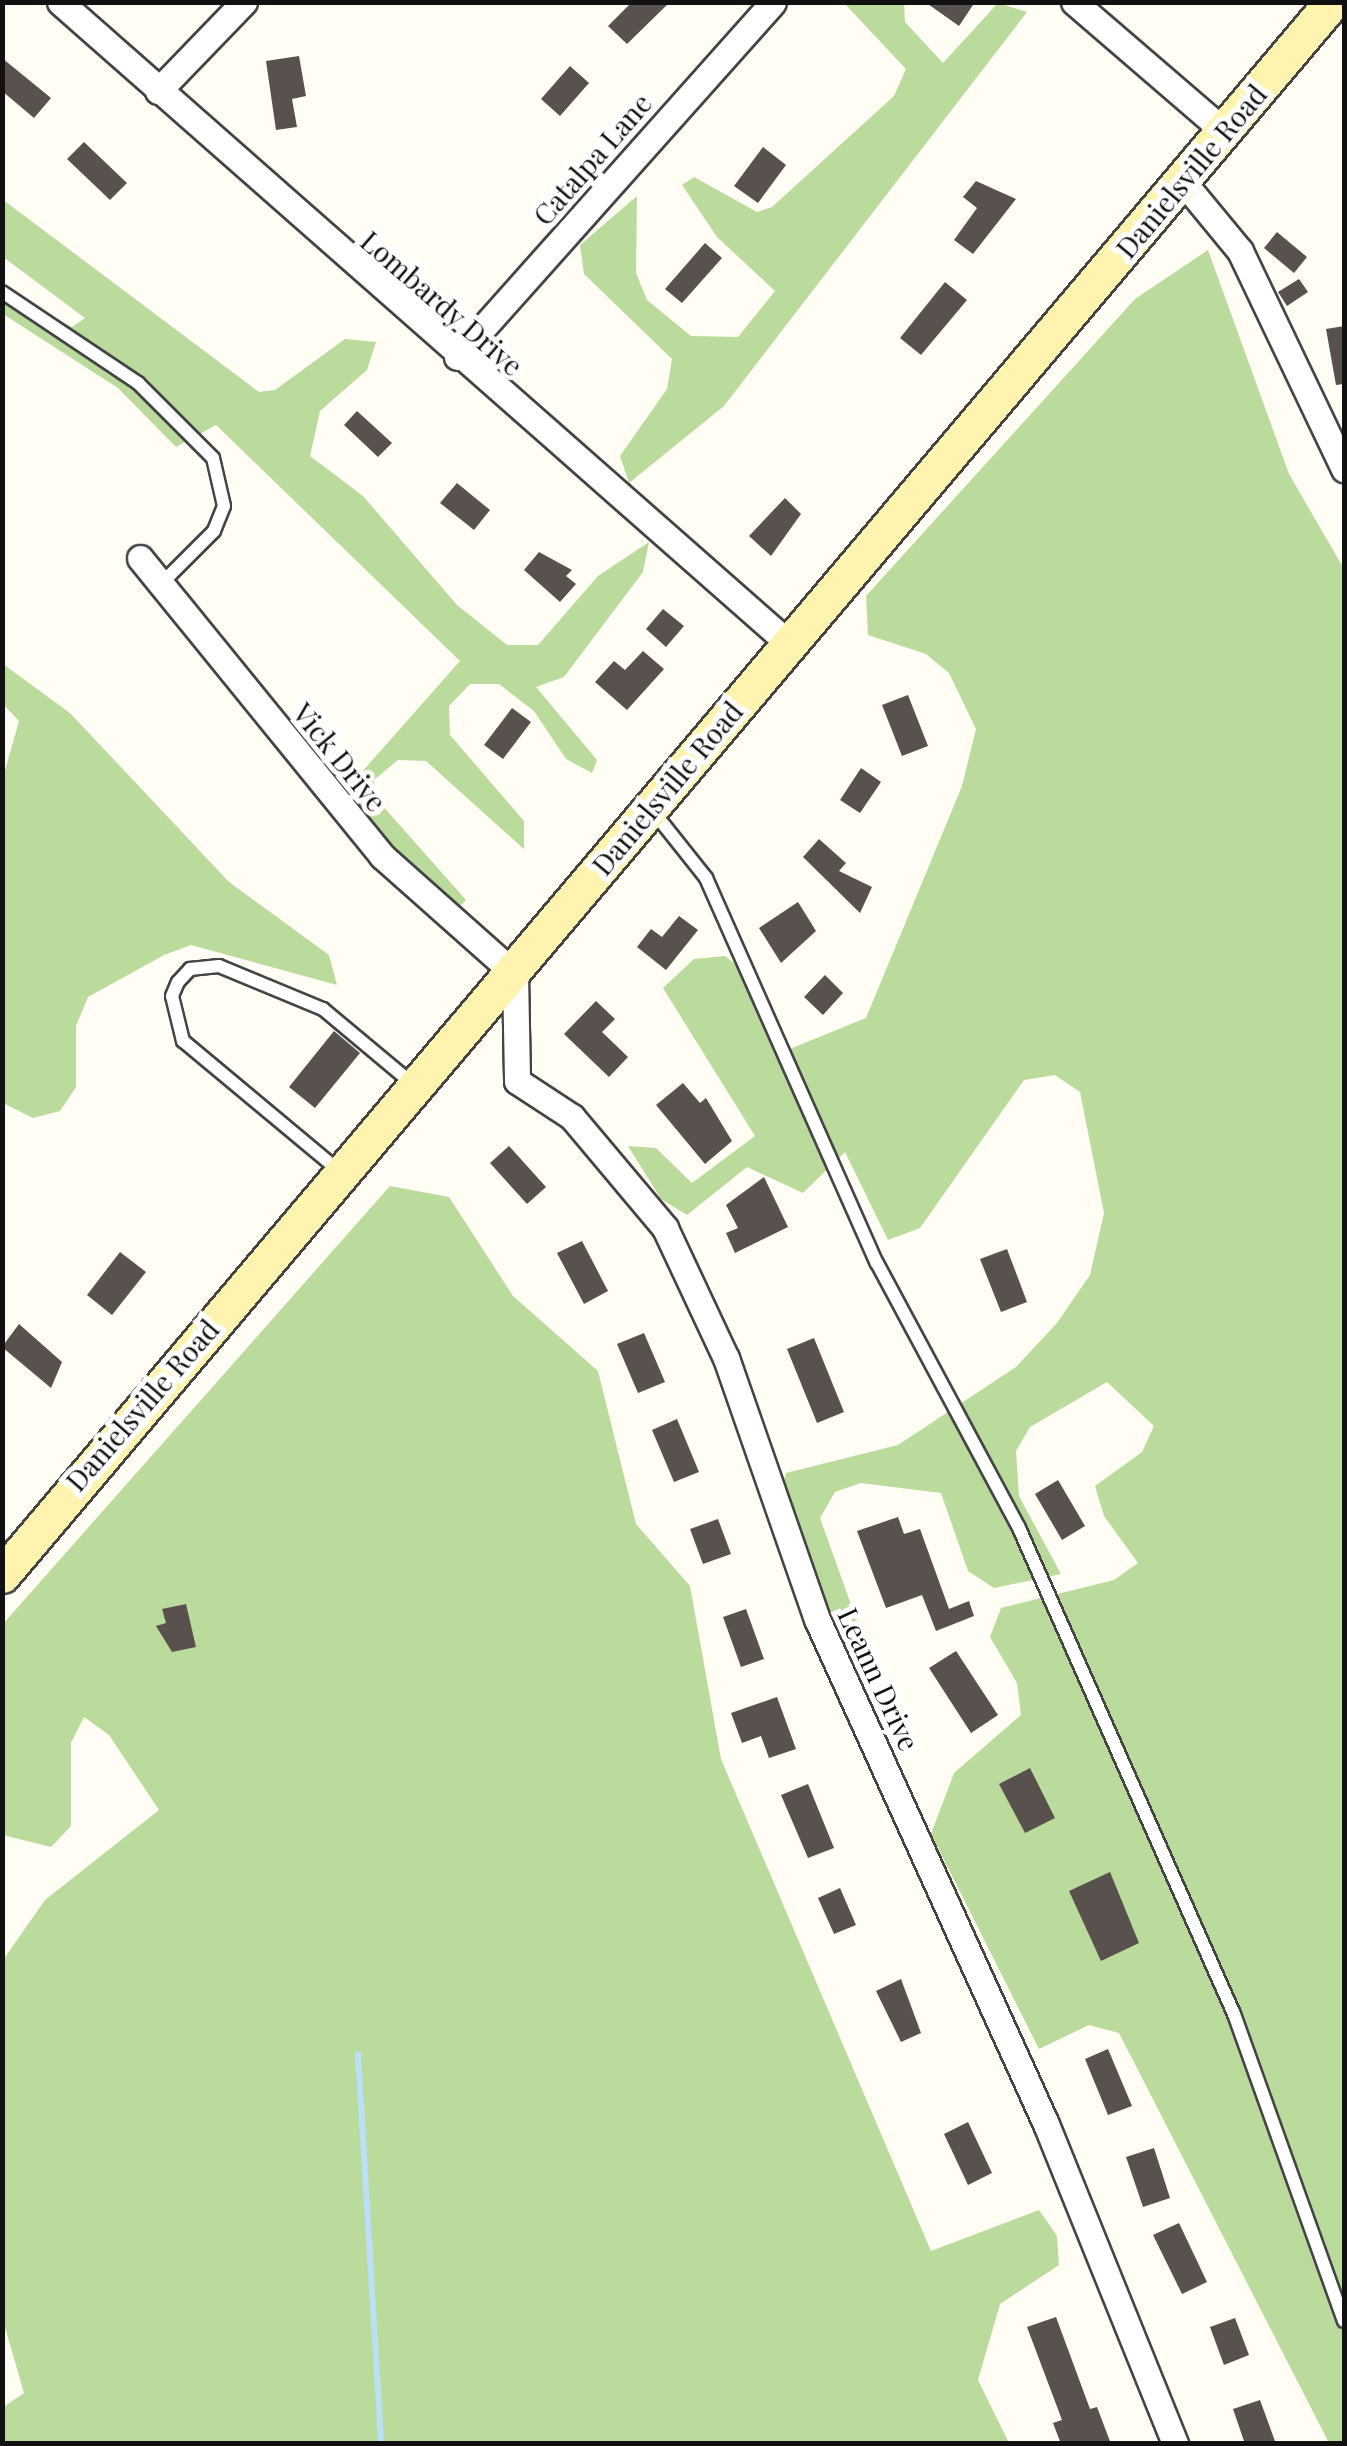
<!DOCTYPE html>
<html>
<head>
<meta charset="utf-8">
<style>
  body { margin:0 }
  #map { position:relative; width:1347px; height:2446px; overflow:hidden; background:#fffdf4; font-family:"Playfair Display",serif }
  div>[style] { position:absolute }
  .forest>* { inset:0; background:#badb9c }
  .stream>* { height:6px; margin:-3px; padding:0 3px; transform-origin:3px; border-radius:3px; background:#b9e0f6 }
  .building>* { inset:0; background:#59514d }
  .roads { filter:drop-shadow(2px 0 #444) drop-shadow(-2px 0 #444) drop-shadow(0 2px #444) drop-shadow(0 -2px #444) }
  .service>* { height:12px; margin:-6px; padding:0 6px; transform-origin:6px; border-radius:6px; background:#fff }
  .minor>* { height:25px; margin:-12.5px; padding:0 12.5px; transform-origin:12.5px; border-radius:12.5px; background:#fff }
  .secondary>* { height:35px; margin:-17.5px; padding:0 17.5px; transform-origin:17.5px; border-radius:17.5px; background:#fef4b0 }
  span { translate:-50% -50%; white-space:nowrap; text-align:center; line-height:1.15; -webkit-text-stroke:10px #fff; paint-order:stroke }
  .street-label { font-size:28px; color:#111 }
  .frame { position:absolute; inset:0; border:5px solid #111; pointer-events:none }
</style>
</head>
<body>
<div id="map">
  <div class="forest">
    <i style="clip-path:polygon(844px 3px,904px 3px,905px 22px,943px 63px,998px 3px,1027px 12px,724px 406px,629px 483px,620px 456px,667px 389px,672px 359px,584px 274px,580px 245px,637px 196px,636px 273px,647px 300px,691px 336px,738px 337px,775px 291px,717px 237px,682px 185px,694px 177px,757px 212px,772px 207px,894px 96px,906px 69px)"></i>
    <i style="clip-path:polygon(2px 199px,259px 392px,275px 390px,345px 339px,376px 342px,367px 370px,320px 411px,310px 456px,363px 496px,457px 605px,507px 645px,538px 645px,598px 576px,649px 542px,643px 572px,564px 677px,536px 687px,597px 760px,592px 773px,566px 759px,534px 711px,499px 684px,470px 684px,449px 706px,450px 735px,524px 821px,524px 849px,426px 761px,398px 760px,374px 780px,373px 795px,466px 900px,456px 910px,349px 802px,361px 773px,460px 661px,216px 425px,176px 447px,118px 388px,3px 314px,3px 298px,72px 327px,85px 318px,3px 257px)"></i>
    <i style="clip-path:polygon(1208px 250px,1289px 474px,1344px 569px,1344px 2443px,1329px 2443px,1119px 2033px,1089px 2025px,1039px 2049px,931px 1834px,954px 1773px,1021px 1715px,1017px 1683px,990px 1637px,1001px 1608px,1114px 1580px,1138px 1563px,1104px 1516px,1095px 1486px,1142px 1452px,1154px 1426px,1107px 1382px,1030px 1427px,1016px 1451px,1019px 1496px,1061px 1574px,994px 1588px,968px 1571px,941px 1493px,861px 1483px,835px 1492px,820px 1518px,858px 1624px,843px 1649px,827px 1642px,781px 1494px,786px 1473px,898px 1445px,1016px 1367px,1057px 1323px,1090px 1275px,1104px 1213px,1080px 1092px,1055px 1075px,1024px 1080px,920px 1228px,888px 1240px,845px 1152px,803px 1193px,747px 1167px,687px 1215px,661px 1199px,628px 1146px,656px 1148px,692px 1183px,755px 1136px,663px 988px,694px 959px,725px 956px,748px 974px,775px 1055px,866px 1018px,962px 786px,976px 729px,949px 673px,926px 654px,868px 635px,866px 596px,1135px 299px)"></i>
    <i style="clip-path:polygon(3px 664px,70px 713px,229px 882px,329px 955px,337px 985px,191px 945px,164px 955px,88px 997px,76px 1026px,76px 1087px,60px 1111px,33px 1118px,3px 1103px,2px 781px,19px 721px,3px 704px)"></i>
    <i style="clip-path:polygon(390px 1186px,449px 1197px,513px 1296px,598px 1371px,636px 1524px,690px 1586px,721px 1759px,931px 2251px,1039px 2210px,1057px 2236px,1059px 2265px,1000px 2304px,978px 2380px,1009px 2443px,3px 2444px,2px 2408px,24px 2393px,2px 2317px,3px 1960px,45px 1900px,159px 1810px,109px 1735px,84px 1717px,71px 1743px,71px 1826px,51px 1847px,3px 1835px,3px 1624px)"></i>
  </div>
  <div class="stream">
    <i style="left:358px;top:2054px;width:391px;rotate:86.6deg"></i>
  </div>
  <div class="building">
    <i style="clip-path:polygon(632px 2px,670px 2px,627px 44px,608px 26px)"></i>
    <i style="clip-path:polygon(925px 2px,975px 2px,959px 26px)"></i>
    <i style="clip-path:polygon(299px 56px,306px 96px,292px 99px,297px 127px,276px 130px,266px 61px)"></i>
    <i style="clip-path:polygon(2px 58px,51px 98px,34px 118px,2px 91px)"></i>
    <i style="clip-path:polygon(570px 66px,589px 83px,560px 116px,541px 99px)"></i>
    <i style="clip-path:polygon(84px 142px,127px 183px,110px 200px,67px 159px)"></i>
    <i style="clip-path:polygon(763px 147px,786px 165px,758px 203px,734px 186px)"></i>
    <i style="clip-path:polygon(976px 181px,1016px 199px,973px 254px,954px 240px,977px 208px,963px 197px)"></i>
    <i style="clip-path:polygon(1277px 232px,1307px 257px,1294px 273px,1264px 248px)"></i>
    <i style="clip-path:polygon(705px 243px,722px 258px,682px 303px,665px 289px)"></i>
    <i style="clip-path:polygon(1299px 279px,1308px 292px,1287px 306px,1278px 292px)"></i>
    <i style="clip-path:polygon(945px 282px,967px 300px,921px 355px,900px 338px)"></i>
    <i style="clip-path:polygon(1344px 326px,1344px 384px,1336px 385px,1326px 329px)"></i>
    <i style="clip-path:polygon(357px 411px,392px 443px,378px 457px,344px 425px)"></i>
    <i style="clip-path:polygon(457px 483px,490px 510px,474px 530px,440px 503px)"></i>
    <i style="clip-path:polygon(785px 498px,801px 514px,771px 556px,749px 536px)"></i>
    <i style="clip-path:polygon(539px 552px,572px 570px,566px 576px,576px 584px,560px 602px,524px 570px)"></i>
    <i style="clip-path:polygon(663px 609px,684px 626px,666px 647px,646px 629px)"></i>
    <i style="clip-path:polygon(643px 651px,664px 669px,627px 710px,595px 682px,614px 661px,625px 670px)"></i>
    <i style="clip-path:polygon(908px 695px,928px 746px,902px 756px,882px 705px)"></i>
    <i style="clip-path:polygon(512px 708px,531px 722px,503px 759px,484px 745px)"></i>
    <i style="clip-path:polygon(861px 768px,881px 782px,860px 813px,840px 800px)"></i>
    <i style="clip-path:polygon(819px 839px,846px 863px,839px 871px,872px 887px,860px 913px,803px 857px)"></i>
    <i style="clip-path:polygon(798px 902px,816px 931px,781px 963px,759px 928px)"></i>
    <i style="clip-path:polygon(679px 916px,698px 930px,666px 970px,637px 947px,651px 929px,662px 937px)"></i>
    <i style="clip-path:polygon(825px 975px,843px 993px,823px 1015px,804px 997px)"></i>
    <i style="clip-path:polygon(596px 1001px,615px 1019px,602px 1032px,628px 1057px,609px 1077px,564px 1034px)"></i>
    <i style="clip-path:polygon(334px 1031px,360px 1053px,315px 1108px,289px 1087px)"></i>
    <i style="clip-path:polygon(683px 1083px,700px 1103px,706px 1098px,732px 1141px,705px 1164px,656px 1105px)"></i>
    <i style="clip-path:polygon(509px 1146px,546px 1187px,527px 1204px,490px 1163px)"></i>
    <i style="clip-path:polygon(764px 1177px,788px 1227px,735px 1253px,726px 1233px,738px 1228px,726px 1205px)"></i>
    <i style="clip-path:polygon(582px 1241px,608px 1291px,584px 1304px,557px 1253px)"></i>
    <i style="clip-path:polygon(1007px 1249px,1027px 1302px,1001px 1312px,980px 1259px)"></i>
    <i style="clip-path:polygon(120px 1252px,146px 1272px,112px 1315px,87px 1295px)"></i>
    <i style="clip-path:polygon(19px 1324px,62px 1362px,51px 1388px,2px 1347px)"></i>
    <i style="clip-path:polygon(644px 1333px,665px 1382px,638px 1393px,617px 1344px)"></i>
    <i style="clip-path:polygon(814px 1338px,844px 1412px,817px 1423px,787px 1349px)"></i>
    <i style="clip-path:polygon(677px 1419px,699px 1472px,674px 1482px,652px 1430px)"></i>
    <i style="clip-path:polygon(1058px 1480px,1085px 1526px,1062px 1540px,1035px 1494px)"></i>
    <i style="clip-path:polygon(898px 1517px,904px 1534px,920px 1529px,949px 1609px,969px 1601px,974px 1616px,936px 1631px,922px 1595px,886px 1608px,857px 1531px)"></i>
    <i style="clip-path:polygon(718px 1519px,731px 1554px,703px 1564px,690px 1529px)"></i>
    <i style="clip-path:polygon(186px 1604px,196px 1647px,172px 1652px,156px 1626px,166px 1623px,162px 1609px)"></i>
    <i style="clip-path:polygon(746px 1609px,764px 1659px,741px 1667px,723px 1617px)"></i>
    <i style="clip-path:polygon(956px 1651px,998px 1715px,971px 1733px,929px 1668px)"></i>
    <i style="clip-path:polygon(777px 1697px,796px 1749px,769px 1758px,761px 1736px,742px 1743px,731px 1713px)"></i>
    <i style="clip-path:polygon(1030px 1768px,1055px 1818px,1025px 1833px,999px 1784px)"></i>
    <i style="clip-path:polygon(808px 1784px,834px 1848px,808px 1858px,781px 1795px)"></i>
    <i style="clip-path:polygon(1110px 1872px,1139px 1943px,1101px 1961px,1069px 1891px)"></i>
    <i style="clip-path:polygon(840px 1888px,856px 1925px,834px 1934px,818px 1898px)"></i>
    <i style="clip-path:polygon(901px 1979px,921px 2033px,901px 2042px,876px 1991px)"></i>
    <i style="clip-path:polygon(1108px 2049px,1132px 2106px,1108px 2115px,1085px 2059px)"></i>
    <i style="clip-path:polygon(968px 2122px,992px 2173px,968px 2185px,944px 2134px)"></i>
    <i style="clip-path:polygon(1154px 2148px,1170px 2198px,1143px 2207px,1126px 2157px)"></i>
    <i style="clip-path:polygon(1179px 2223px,1207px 2282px,1182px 2294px,1153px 2235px)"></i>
    <i style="clip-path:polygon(1056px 2317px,1090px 2409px,1097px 2407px,1111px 2444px,1061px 2444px,1053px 2423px,1062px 2420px,1027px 2327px)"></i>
    <i style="clip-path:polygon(1235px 2318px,1249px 2355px,1224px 2365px,1210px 2327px)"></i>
    <i style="clip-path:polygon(1260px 2400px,1276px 2444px,1245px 2444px,1233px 2409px)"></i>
  </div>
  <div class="roads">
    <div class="service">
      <i style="left:2px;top:292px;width:164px;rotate:33.8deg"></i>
      <i style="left:138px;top:383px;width:106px;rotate:45deg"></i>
      <i style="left:213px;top:458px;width:49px;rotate:77.1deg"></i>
      <i style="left:224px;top:506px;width:27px;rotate:112deg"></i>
      <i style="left:214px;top:531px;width:75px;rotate:135deg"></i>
      <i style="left:652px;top:810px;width:87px;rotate:51.5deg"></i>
      <i style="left:706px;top:878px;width:421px;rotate:66.1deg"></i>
      <i style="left:877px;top:1263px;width:301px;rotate:61.8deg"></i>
      <i style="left:1019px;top:1528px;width:531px;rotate:66.14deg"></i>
      <i style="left:1234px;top:2014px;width:326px;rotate:70.3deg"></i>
      <i style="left:338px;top:1170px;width:202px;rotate:-140.2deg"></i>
      <i style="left:183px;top:1041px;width:46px;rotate:-103.7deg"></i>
      <i style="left:172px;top:996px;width:15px;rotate:-67deg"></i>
      <i style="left:178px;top:982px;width:18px;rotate:-47deg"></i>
      <i style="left:190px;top:969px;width:29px;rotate:-6deg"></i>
      <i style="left:219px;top:966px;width:113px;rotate:22.5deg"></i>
      <i style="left:323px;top:1009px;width:120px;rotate:39.9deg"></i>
    </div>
    <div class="minor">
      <i style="left:60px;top:2px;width:970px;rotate:41.36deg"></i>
      <i style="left:1074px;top:2px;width:199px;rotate:40.7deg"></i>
      <i style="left:158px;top:91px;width:124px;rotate:-46deg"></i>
      <i style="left:1184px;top:183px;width:88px;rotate:50.5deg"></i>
      <i style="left:1240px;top:251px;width:242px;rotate:64.5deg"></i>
      <i style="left:457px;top:357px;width:475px;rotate:-48.3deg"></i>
      <i style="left:140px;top:558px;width:384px;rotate:50.9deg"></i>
      <i style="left:382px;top:856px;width:178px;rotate:41.6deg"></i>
      <i style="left:515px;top:974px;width:107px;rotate:88.9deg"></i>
      <i style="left:517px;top:1081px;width:66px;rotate:33.2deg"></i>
      <i style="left:572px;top:1117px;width:145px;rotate:50deg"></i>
      <i style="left:665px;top:1228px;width:144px;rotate:64.9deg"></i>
      <i style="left:726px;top:1358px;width:276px;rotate:70.8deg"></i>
      <i style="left:817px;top:1619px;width:554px;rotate:65.61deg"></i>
      <i style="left:1046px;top:2124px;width:345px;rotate:68deg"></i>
    </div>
    <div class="secondary">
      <i style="left:2px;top:1575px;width:2060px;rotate:-49.78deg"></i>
    </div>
  </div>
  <div class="street-label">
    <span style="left:592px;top:159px;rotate:-49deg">Catalpa Lane</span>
    <span style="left:1191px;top:171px;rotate:-50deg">Danielsville Road</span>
    <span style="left:442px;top:303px;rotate:41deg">Lombardy Drive</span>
    <span style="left:340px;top:757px;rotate:51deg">Vick Drive</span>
    <span style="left:667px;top:788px;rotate:-50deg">Danielsville Road</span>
    <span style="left:142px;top:1405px;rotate:-49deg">Danielsville Road</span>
    <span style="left:879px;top:1679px;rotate:65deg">Leann Drive</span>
  </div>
  <div class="frame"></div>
</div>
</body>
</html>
